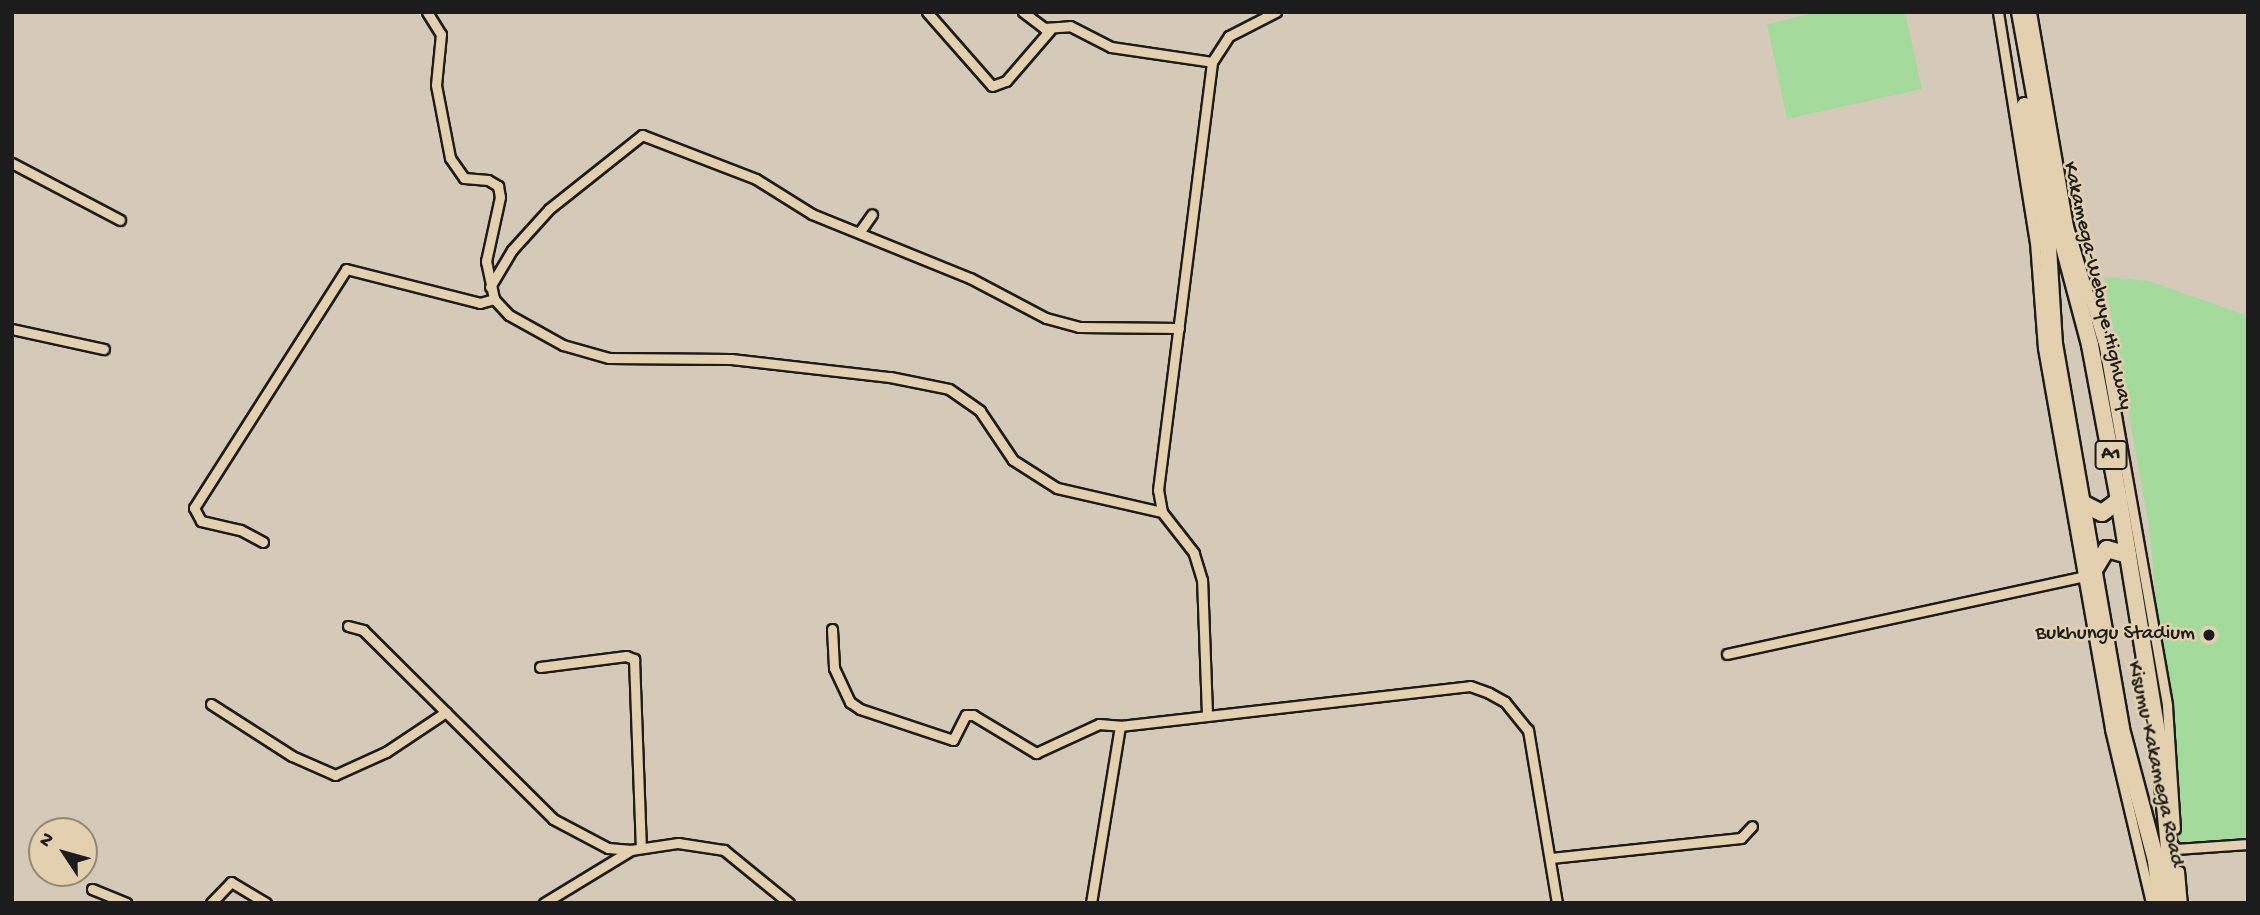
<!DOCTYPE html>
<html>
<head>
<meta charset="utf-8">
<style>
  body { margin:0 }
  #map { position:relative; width:2260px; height:915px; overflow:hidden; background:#d5cab8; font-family:"Gochi Hand",sans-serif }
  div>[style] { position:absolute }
  .green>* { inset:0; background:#a5da9d }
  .roads { filter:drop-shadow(2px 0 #1c1c1c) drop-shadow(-2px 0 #1c1c1c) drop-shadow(0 2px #1c1c1c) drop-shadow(0 -2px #1c1c1c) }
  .minor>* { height:9px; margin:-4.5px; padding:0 4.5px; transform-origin:4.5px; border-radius:4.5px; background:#e2d0ae }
  .trunk>* { height:16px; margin:-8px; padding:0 8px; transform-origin:8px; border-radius:8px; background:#e2d0ae }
  .dots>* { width:19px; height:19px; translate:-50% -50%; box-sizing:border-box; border:4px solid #e2d0ae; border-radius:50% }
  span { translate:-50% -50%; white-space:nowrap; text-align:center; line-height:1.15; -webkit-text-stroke:5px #e2d0ae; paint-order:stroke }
  .shield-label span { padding:2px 5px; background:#e2d0ae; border:2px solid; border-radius:5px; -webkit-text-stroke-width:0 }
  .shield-label { font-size:19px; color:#1c1c1c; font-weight:700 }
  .street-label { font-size:21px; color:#1c1c1c }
  .poi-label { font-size:21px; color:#1c1c1c }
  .right { translate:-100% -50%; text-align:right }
  .frame { position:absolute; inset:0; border:14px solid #1c1c1c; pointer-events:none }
  .north { position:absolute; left:28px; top:817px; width:70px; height:70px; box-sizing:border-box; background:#e2d0ae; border:2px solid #938874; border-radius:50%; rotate:306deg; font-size:19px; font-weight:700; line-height:28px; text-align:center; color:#1c1c1c }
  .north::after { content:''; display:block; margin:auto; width:24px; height:32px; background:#1c1c1c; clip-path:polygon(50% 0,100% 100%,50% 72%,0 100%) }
</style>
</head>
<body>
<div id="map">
  <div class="green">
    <i style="clip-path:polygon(1819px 12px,1905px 12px,1922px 89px,1787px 119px,1767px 24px)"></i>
    <i style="clip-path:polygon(2104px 277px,2149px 281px,2248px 316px,2248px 843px,2180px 853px,2149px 526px)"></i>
  </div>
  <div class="roads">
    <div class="minor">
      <i style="left:427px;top:12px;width:26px;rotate:58deg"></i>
      <i style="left:441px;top:34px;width:51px;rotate:95.6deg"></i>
      <i style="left:436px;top:85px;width:74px;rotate:79.1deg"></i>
      <i style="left:450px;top:158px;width:24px;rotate:55deg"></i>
      <i style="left:464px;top:178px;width:24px;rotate:5deg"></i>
      <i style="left:488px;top:180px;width:12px;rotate:31deg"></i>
      <i style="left:498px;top:186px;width:11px;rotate:80deg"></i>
      <i style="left:500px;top:197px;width:66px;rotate:102.3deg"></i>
      <i style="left:486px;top:261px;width:39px;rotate:78deg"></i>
      <i style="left:494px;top:299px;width:22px;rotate:47deg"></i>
      <i style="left:509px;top:315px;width:62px;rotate:29.1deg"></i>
      <i style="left:563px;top:345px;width:48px;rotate:15.8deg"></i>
      <i style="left:609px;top:358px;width:122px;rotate:0.5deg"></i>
      <i style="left:731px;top:359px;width:160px;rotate:6.5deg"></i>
      <i style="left:890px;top:377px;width:60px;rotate:11.5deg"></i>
      <i style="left:949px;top:389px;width:38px;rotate:35deg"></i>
      <i style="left:980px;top:411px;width:59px;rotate:56deg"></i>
      <i style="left:1013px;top:460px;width:52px;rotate:32.5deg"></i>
      <i style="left:1057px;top:488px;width:108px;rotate:12.9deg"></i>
      <i style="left:927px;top:12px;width:98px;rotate:48.7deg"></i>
      <i style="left:992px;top:86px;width:15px;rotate:-20deg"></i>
      <i style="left:1006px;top:81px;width:67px;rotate:-49.2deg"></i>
      <i style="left:1023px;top:12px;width:26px;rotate:37deg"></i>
      <i style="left:1044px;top:28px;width:26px;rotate:-4deg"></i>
      <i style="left:1070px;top:26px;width:46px;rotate:27.1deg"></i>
      <i style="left:1111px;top:47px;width:102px;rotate:8.4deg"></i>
      <i style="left:1998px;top:12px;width:233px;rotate:80.9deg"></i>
      <i style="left:2035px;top:242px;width:106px;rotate:85.7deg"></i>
      <i style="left:2043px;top:348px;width:387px;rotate:80deg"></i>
      <i style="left:2110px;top:729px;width:179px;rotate:76.7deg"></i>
      <i style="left:2031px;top:12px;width:217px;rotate:80.2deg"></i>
      <i style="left:2068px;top:226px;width:126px;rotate:73.4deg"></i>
      <i style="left:2104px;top:347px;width:364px;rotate:80deg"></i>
      <i style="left:2167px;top:706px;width:123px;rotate:86.3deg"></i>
      <i style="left:12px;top:163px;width:122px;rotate:27.8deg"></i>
      <i style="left:861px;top:230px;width:19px;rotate:-55deg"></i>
      <i style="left:490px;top:287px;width:43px;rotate:-59.3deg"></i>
      <i style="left:512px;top:250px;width:55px;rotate:-47.9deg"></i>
      <i style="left:549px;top:209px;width:119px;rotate:-38.5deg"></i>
      <i style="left:642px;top:135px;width:122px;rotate:21.1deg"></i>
      <i style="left:756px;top:179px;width:66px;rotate:32deg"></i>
      <i style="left:812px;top:214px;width:170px;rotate:22.1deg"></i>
      <i style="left:970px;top:278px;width:86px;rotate:27.8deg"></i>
      <i style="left:1046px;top:318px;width:34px;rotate:15deg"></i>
      <i style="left:1079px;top:327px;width:100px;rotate:0.6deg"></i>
      <i style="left:12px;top:329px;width:94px;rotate:12.3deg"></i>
      <i style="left:263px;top:542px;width:26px;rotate:-152deg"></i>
      <i style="left:240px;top:530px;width:40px;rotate:-167deg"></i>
      <i style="left:201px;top:521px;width:15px;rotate:-118deg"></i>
      <i style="left:194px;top:508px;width:283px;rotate:-57.5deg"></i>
      <i style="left:346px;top:269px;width:138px;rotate:14.2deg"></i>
      <i style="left:480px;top:303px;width:15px;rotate:-16deg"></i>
      <i style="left:348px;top:626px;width:16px;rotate:15deg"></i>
      <i style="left:363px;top:630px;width:268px;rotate:44.8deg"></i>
      <i style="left:553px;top:819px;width:62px;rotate:27.8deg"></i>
      <i style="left:608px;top:848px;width:23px;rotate:5deg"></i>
      <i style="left:631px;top:850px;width:48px;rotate:-8.5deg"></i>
      <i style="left:678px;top:843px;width:47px;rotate:8.7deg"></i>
      <i style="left:724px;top:850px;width:84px;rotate:39.2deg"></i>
      <i style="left:832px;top:629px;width:39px;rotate:87deg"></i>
      <i style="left:834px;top:668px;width:38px;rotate:65deg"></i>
      <i style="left:850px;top:702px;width:12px;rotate:35deg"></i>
      <i style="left:860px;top:709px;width:98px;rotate:18.4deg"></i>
      <i style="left:953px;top:740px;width:28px;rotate:-63deg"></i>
      <i style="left:966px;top:715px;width:7px"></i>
      <i style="left:973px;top:715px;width:74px;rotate:31.1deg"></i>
      <i style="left:1036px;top:753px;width:69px;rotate:-24.7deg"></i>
      <i style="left:1099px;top:724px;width:21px;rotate:5deg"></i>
      <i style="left:1120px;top:726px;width:352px;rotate:-6.5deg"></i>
      <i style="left:1470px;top:686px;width:20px;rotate:20deg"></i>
      <i style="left:1489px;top:693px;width:18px;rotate:29deg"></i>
      <i style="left:1505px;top:702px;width:36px;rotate:51deg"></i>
      <i style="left:1528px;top:730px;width:175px;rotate:80.5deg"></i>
      <i style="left:1727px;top:654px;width:365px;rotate:-12.3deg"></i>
      <i style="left:540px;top:667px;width:87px;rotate:-7.3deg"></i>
      <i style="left:626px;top:656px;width:9px;rotate:21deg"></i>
      <i style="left:634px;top:659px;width:187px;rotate:87.9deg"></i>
      <i style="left:211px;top:704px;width:96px;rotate:32.7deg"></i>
      <i style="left:292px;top:756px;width:47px;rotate:23.8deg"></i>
      <i style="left:335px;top:775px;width:56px;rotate:-24.3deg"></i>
      <i style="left:386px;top:752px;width:72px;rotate:-33.7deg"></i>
      <i style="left:1207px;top:714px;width:134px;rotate:-92.1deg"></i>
      <i style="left:1202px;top:580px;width:28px;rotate:-107deg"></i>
      <i style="left:1194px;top:553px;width:52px;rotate:-128deg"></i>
      <i style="left:1162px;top:512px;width:22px;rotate:-100deg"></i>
      <i style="left:1158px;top:490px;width:431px;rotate:-82.8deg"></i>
      <i style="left:1212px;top:62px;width:31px;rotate:-57deg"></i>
      <i style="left:1229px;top:36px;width:53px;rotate:-27.1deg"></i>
      <i style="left:2170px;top:841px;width:10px;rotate:53deg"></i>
      <i style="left:2176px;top:849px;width:72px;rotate:-4deg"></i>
      <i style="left:1551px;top:858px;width:191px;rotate:-6deg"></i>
      <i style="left:1741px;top:838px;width:16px;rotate:-47deg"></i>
      <i style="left:2179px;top:871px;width:32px;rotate:85deg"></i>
      <i style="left:92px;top:889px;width:37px;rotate:22deg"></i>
      <i style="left:211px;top:903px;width:29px;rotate:-46deg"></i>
      <i style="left:231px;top:882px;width:41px;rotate:31deg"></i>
      <i style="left:544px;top:903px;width:102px;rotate:-31.3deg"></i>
      <i style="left:1091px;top:903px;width:179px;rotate:-80.7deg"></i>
    </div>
    <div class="trunk">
      <i style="left:2020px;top:12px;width:224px;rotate:79.7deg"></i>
      <i style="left:2060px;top:232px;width:117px;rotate:75.1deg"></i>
      <i style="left:2090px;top:345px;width:158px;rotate:79.4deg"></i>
      <i style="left:2119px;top:500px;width:253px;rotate:80.7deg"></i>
      <i style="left:2160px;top:750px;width:154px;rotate:84.8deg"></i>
      <i style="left:2025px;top:106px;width:143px;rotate:80.7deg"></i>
      <i style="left:2048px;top:247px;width:97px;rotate:86.5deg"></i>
      <i style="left:2054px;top:344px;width:391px;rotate:80.1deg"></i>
      <i style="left:2121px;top:729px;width:137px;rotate:75.1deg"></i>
      <i style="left:2156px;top:861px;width:42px;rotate:83.2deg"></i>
      <i style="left:2082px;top:503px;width:22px;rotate:27deg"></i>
      <i style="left:2102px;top:513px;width:21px;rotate:-37deg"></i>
      <i style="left:2096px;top:567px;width:21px;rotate:-59deg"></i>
      <i style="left:2107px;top:549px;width:22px;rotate:16deg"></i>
    </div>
  </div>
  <div class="dots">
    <i style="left:2209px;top:635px;background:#1c1c1c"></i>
  </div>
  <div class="shield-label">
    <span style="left:2111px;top:455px">A1</span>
  </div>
  <div class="street-label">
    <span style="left:2096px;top:286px;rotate:77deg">Kakamega-Webuye Highway</span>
    <span style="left:2154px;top:764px;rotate:78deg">Kisumu-Kakamega Road</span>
  </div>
  <div class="poi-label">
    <span class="right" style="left:2195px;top:635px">Bukhungu Stadium</span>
  </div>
  <div class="frame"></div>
  <div class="north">N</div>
</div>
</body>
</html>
